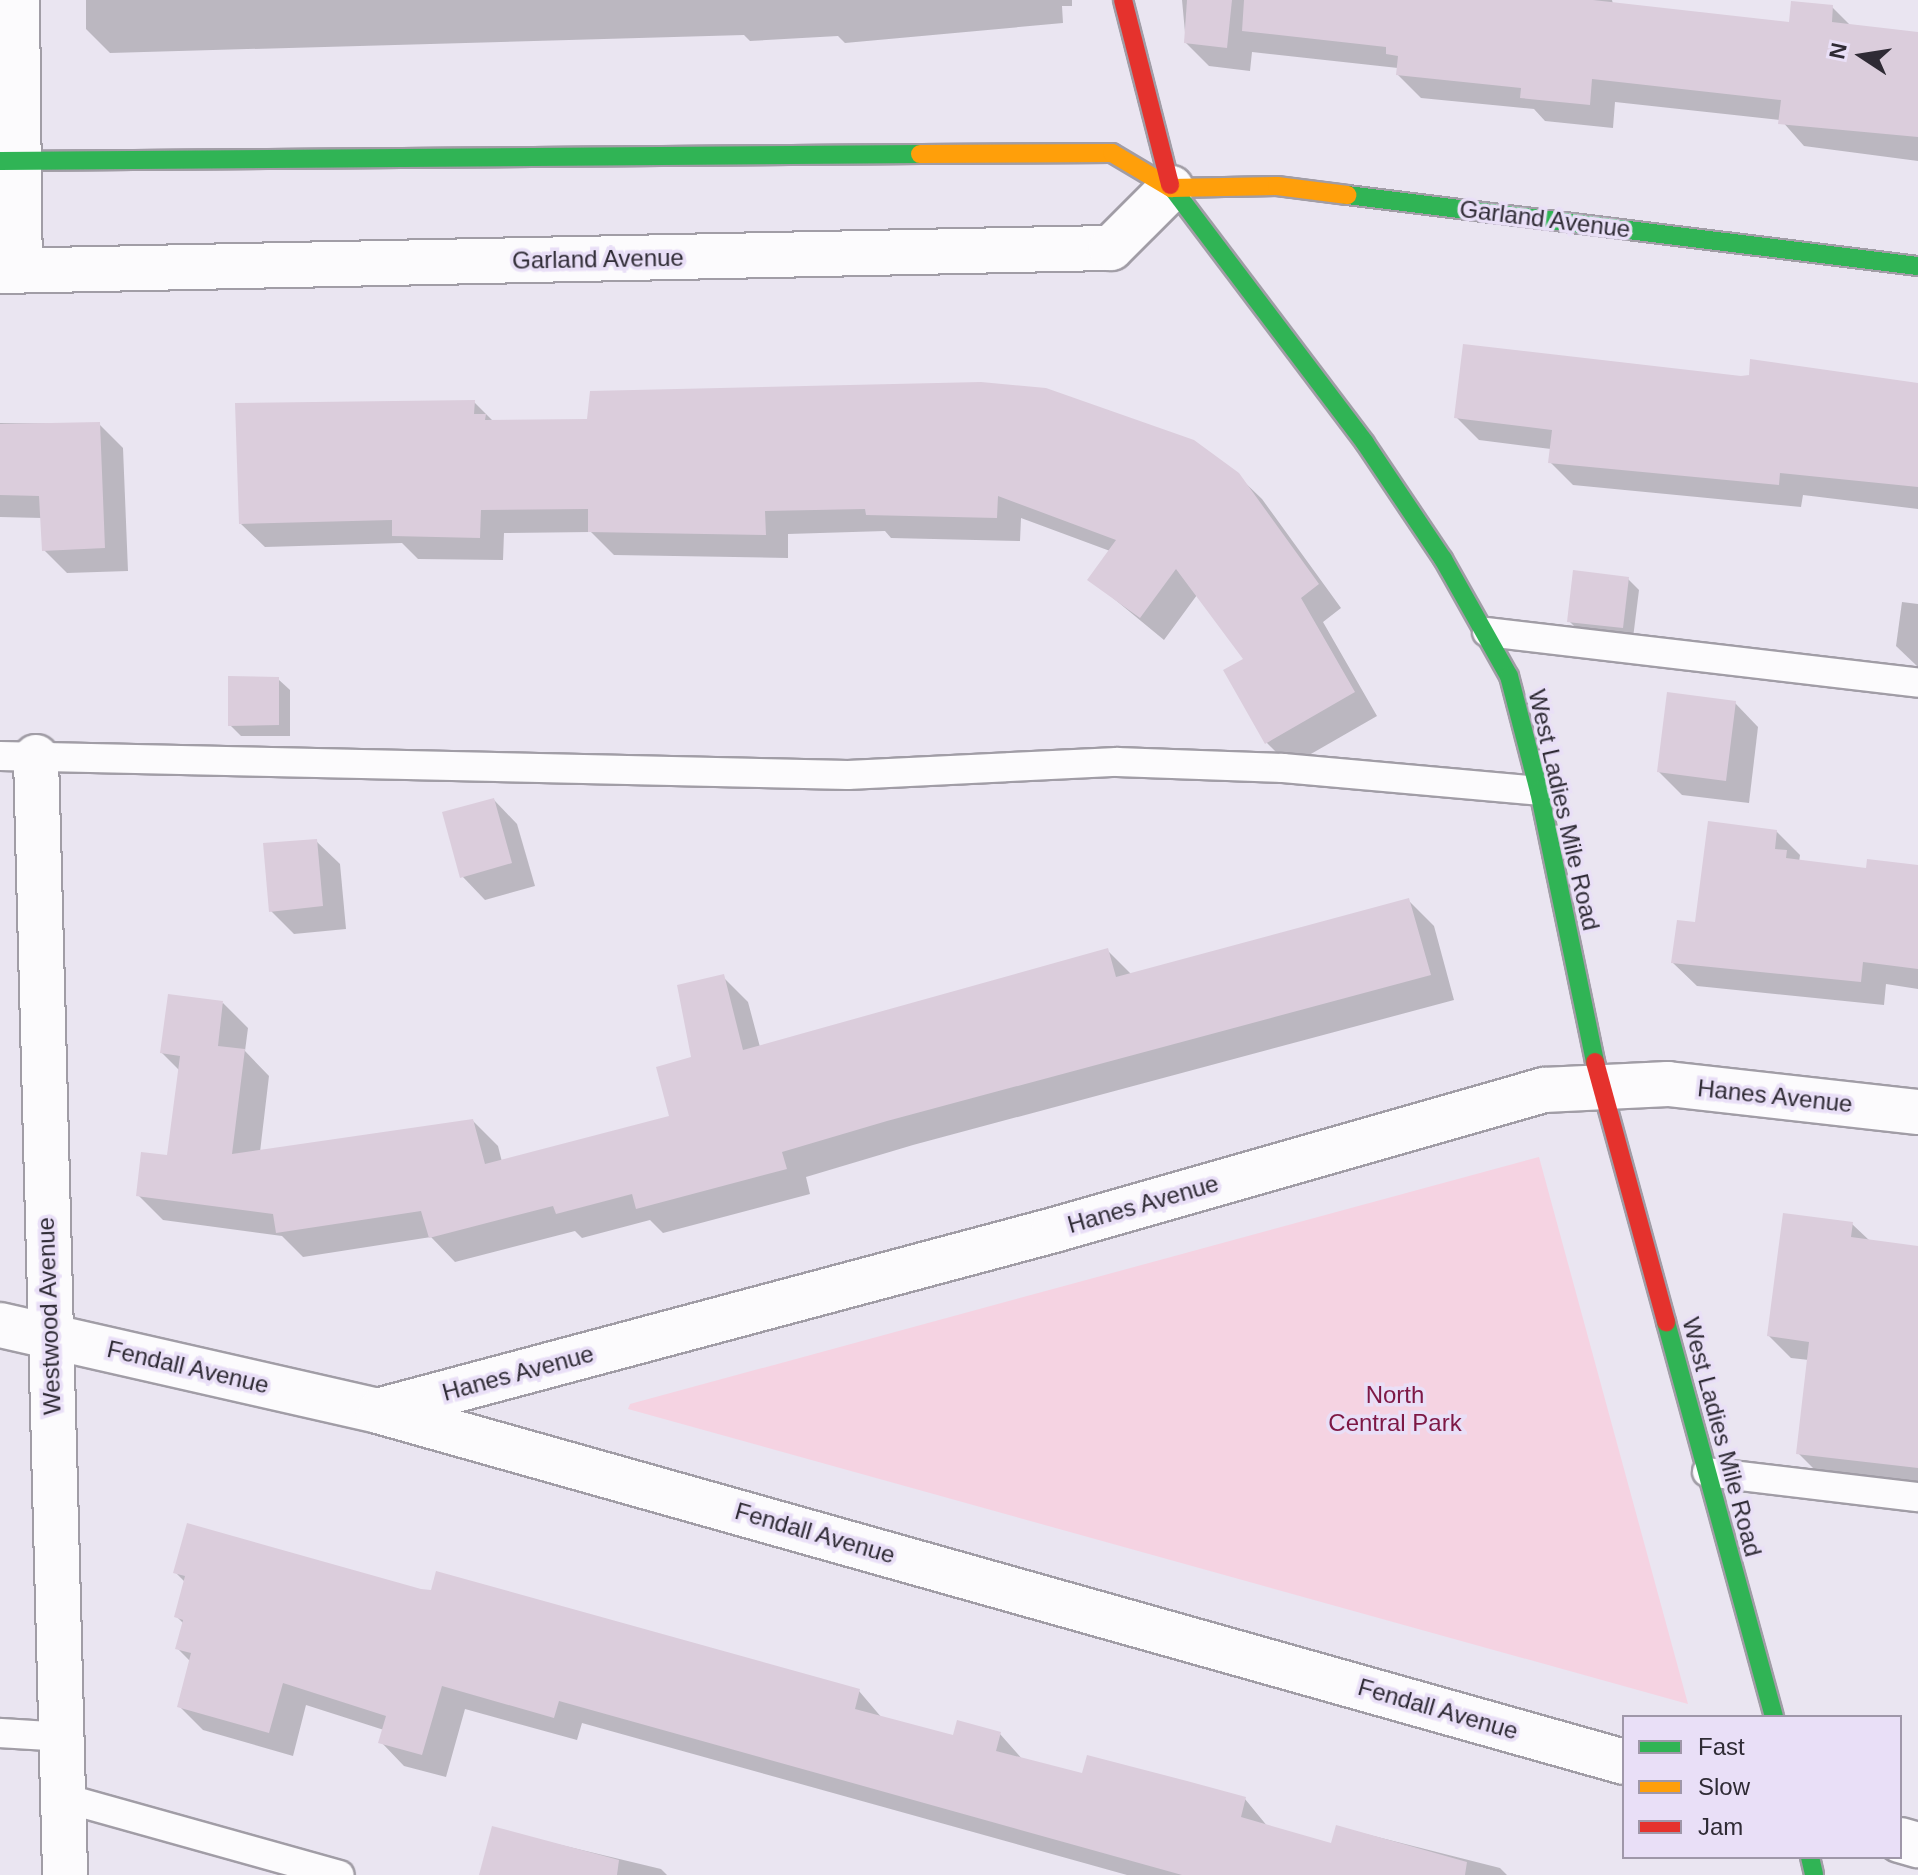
<!DOCTYPE html>
<html>
<head>
<meta charset="utf-8">
<style>
  body { margin:0 }
  #map { position:relative; width:1918px; height:1875px; overflow:hidden; background:#eae5f1; font-family:Arial,sans-serif }
  div>[style] { position:absolute }
  .green>* { inset:0; background:#f5d3e2 }
  .shadow>* { inset:0; background:#0003 }
  .building>* { inset:0; background:#dbcddc }
  .roads { filter:drop-shadow(2px 0 #a19da6) drop-shadow(-2px 0 #a19da6) drop-shadow(0 2px #a19da6) drop-shadow(0 -2px #a19da6) }
  .lane>* { height:28px; margin:-14px; padding:0 14px; transform-origin:14px; border-radius:14px; background:#fcfbfd }
  .street>* { height:44px; margin:-22px; padding:0 22px; transform-origin:22px; border-radius:22px; background:#fcfbfd }
  .fast>* { height:18px; margin:-9px; padding:0 9px; transform-origin:9px; border-radius:9px; background:#30b455 }
  .slow>* { height:18px; margin:-9px; padding:0 9px; transform-origin:9px; border-radius:9px; background:#ff9f0a }
  .jam>* { height:18px; margin:-9px; padding:0 9px; transform-origin:9px; border-radius:9px; background:#e5322d }
  span { translate:-50% -50%; white-space:nowrap; text-align:center; line-height:1.15; -webkit-text-stroke:7px #e9dff7; paint-order:stroke }
  .street-label { font-size:24px; color:#2f2b35 }
  .park-label { font-size:24px; color:#7e1845 }
  .legend { position:absolute; left:1622px; top:1715px; width:280px; height:144px; box-sizing:border-box; background:#e9dff7; border:2px solid #9f97a9; margin:0; padding:10px 14px; list-style:none; font-size:24px; color:#2f2b35 }
  .legend li { display:flex; align-items:center; gap:16px; height:40px }
  .legend b { width:40px; border:2px solid #9f97a9 }
  .north { position:absolute; left:1822px; top:16px; width:80px; height:80px; -webkit-text-stroke:6px #e9dff7; paint-order:stroke; rotate:282deg; font-size:22px; font-weight:700; line-height:32px; text-align:center; color:#2f2b35 }
  .north::after { content:''; display:block; margin:auto; width:28px; height:36px; background:#2f2b35; clip-path:polygon(50% 0,100% 100%,50% 72%,0 100%) }
</style>
</head>
<body>
<div id="map">
  <div class="green">
    <i style="clip-path:polygon(1539px 1157px,1688px 1704px,628px 1409px,630px 1404px)"></i>
  </div>
  <div class="shadow">
    <i style="clip-path:polygon(86px 0,1072px 0,1072px 6px,1062px 6px,1063px 23px,845px 43px,838px 36px,750px 41px,744px 35px,110px 53px,86px 29px)"></i>
    <i style="clip-path:polygon(1182px 0,1612px 0,1613px 4px,1790px 24px,1832px 7px,1851px 26px,1918px 34px,1918px 161px,1804px 146px,1781px 120px,1615px 102px,1613px 128px,1545px 121px,1534px 109px,1421px 98px,1398px 75px,1398px 68px,1252px 52px,1250px 71px,1209px 66px,1186px 43px)"></i>
    <i style="clip-path:polygon(1752px 361px,1918px 384px,1918px 509px,1803px 495px,1801px 507px,1573px 485px,1550px 462px,1551px 449px,1479px 440px,1456px 417px,1751px 376px)"></i>
    <i style="clip-path:polygon(474px 402px,494px 422px,1237px 475px,1262px 499px,1341px 608px,1323px 622px,1377px 716px,1290px 766px,1267px 743px,1246px 660px,1197px 595px,1164px 640px,1090px 579px,1110px 551px,1021px 518px,1020px 541px,891px 538px,885px 531px,788px 534px,788px 558px,614px 555px,591px 532px,504px 533px,503px 560px,418px 559px,402px 543px,265px 547px,241px 524px)"></i>
    <i style="clip-path:polygon(0 423px,99px 424px,123px 448px,128px 571px,67px 573px,44px 550px,42px 518px,0 517px)"></i>
    <i style="clip-path:polygon(1628px 579px,1639px 590px,1633px 638px,1580px 632px,1569px 621px)"></i>
    <i style="clip-path:polygon(1902px 602px,1918px 604px,1918px 667px,1896px 646px)"></i>
    <i style="clip-path:polygon(278px 679px,290px 690px,290px 736px,241px 736px,230px 725px)"></i>
    <i style="clip-path:polygon(1735px 703px,1758px 727px,1749px 803px,1682px 795px,1659px 772px)"></i>
    <i style="clip-path:polygon(494px 800px,517px 824px,535px 886px,485px 900px,462px 876px)"></i>
    <i style="clip-path:polygon(1776px 831px,1800px 855px,1799px 862px,1918px 893px,1918px 989px,1886px 984px,1884px 1005px,1697px 986px,1673px 963px,1696px 924px)"></i>
    <i style="clip-path:polygon(316px 841px,340px 864px,346px 929px,294px 934px,271px 911px)"></i>
    <i style="clip-path:polygon(1409px 901px,1434px 926px,1454px 1000px,913px 1145px,806px 1177px,810px 1194px,663px 1233px,650px 1220px,582px 1238px,575px 1231px,455px 1262px,431px 1237px,303px 1257px,282px 1236px,163px 1220px,138px 1195px,168px 1157px,180px 1071px,162px 1053px,223px 1003px,248px 1028px,245px 1051px,269px 1076px,260px 1152px,473px 1121px,498px 1146px,502px 1162px,672px 1118px,723px 977px,748px 1002px,760px 1047px,1108px 951px,1132px 975px)"></i>
    <i style="clip-path:polygon(1852px 1224px,1870px 1241px,1918px 1248px,1918px 1487px,1820px 1475px,1798px 1453px,1809px 1360px,1791px 1358px,1769px 1336px)"></i>
    <i style="clip-path:polygon(175px 1572px,420px 1591px,859px 1691px,882px 1718px,954px 1738px,1000px 1734px,1023px 1760px,1084px 1775px,1245px 1799px,1268px 1827px,1333px 1845px,1338px 1827px,1500px 1868px,1507px 1875px,1127px 1875px,582px 1723px,577px 1740px,465px 1709px,446px 1777px,404px 1766px,381px 1742px,384px 1730px,306px 1705px,293px 1756px,203px 1730px,179px 1706px,191px 1662px,177px 1648px,184px 1624px,176px 1616px,185px 1582px)"></i>
    <i style="clip-path:polygon(494px 1829px,661px 1869px,667px 1875px,485px 1875px)"></i>
  </div>
  <div class="building">
    <i style="clip-path:polygon(1187px 0,1232px 0,1227px 48px,1184px 43px)"></i>
    <i style="clip-path:polygon(1244px 0,1593px 0,1789px 22px,1791px 1px,1833px 5px,1832px 22px,1918px 32px,1918px 137px,1778px 124px,1781px 100px,1592px 79px,1590px 105px,1520px 98px,1521px 88px,1396px 75px,1398px 56px,1386px 54px,1386px 47px,1242px 31px)"></i>
    <i style="clip-path:polygon(1463px 344px,1741px 376px,1749px 375px,1750px 359px,1918px 383px,1918px 487px,1780px 473px,1779px 485px,1548px 463px,1552px 430px,1454px 418px)"></i>
    <i style="clip-path:polygon(981px 382px,1046px 388px,1194px 440px,1239px 473px,1319px 584px,1301px 598px,1355px 692px,1265px 744px,1223px 670px,1243px 659px,1176px 569px,1140px 618px,1087px 580px,1116px 540px,998px 496px,997px 518px,866px 515px,865px 509px,765px 511px,766px 535px,588px 532px,588px 509px,481px 510px,480px 538px,392px 536px,392px 520px,239px 524px,235px 403px,475px 400px,474px 414px,486px 414px,485px 420px,587px 419px,590px 391px)"></i>
    <i style="clip-path:polygon(100px 422px,105px 548px,42px 551px,39px 496px,0 495px,0 424px)"></i>
    <i style="clip-path:polygon(1573px 570px,1629px 577px,1623px 628px,1567px 622px)"></i>
    <i style="clip-path:polygon(228px 676px,279px 677px,279px 725px,228px 726px)"></i>
    <i style="clip-path:polygon(1667px 692px,1736px 701px,1726px 781px,1657px 772px)"></i>
    <i style="clip-path:polygon(494px 798px,512px 863px,460px 878px,442px 812px)"></i>
    <i style="clip-path:polygon(1708px 821px,1777px 830px,1775px 849px,1787px 850px,1786px 858px,1866px 868px,1867px 859px,1918px 865px,1918px 969px,1863px 962px,1861px 982px,1671px 963px,1677px 920px,1695px 922px)"></i>
    <i style="clip-path:polygon(317px 839px,323px 906px,269px 912px,263px 843px)"></i>
    <i style="clip-path:polygon(1409px 898px,1431px 975px,887px 1121px,782px 1152px,787px 1169px,636px 1209px,632px 1194px,556px 1214px,553px 1206px,429px 1238px,421px 1211px,276px 1233px,273px 1214px,136px 1196px,141px 1152px,167px 1155px,180px 1056px,160px 1053px,168px 994px,223px 1001px,218px 1046px,245px 1049px,232px 1154px,473px 1119px,485px 1164px,669px 1116px,656px 1067px,691px 1057px,677px 985px,724px 974px,743px 1050px,1108px 948px,1116px 977px)"></i>
    <i style="clip-path:polygon(1783px 1213px,1853px 1222px,1851px 1237px,1918px 1246px,1918px 1468px,1796px 1454px,1809px 1342px,1767px 1336px)"></i>
    <i style="clip-path:polygon(187px 1523px,421px 1589px,431px 1590px,436px 1571px,860px 1689px,855px 1709px,953px 1735px,957px 1720px,1001px 1732px,996px 1751px,1082px 1773px,1087px 1755px,1187px 1781px,1246px 1797px,1241px 1817px,1331px 1843px,1336px 1825px,1467px 1862px,1465px 1875px,1182px 1875px,559px 1701px,554px 1718px,442px 1686px,422px 1755px,378px 1743px,386px 1716px,283px 1683px,269px 1733px,177px 1707px,191px 1653px,175px 1649px,183px 1620px,174px 1617px,185px 1576px,173px 1573px)"></i>
    <i style="clip-path:polygon(492px 1826px,619px 1860px,617px 1875px,479px 1875px)"></i>
  </div>
  <div class="roads">
    <div class="lane">
      <i style="left:1487px;top:632px;width:434px;rotate:6.7deg"></i>
      <i style="left:0;top:756px;width:848px;rotate:1.28deg"></i>
      <i style="left:848px;top:775px;width:269px;rotate:-2.8deg"></i>
      <i style="left:1117px;top:762px;width:166px;rotate:2.1deg"></i>
      <i style="left:1283px;top:768px;width:257px;rotate:5.1deg"></i>
      <i style="left:1707px;top:1472px;width:212px;rotate:6.8deg"></i>
      <i style="left:0;top:1733px;width:63px;rotate:3.6deg"></i>
      <i style="left:64px;top:1798px;width:286px;rotate:15.6deg"></i>
    </div>
    <div class="street">
      <i style="left:17px;top:0;width:270px;rotate:89.4deg"></i>
      <i style="left:0;top:271px;width:1111px;rotate:-1.19deg"></i>
      <i style="left:1111px;top:248px;width:85px;rotate:-45deg"></i>
      <i style="left:36px;top:757px;width:1118px;rotate:88.51deg"></i>
      <i style="left:0;top:1325px;width:388px;rotate:12.8deg"></i>
      <i style="left:378px;top:1411px;width:1294px;rotate:15.73deg"></i>
      <i style="left:381px;top:1410px;width:697px;rotate:-14.97deg"></i>
      <i style="left:1054px;top:1230px;width:510px;rotate:-15.95deg"></i>
      <i style="left:1544px;top:1090px;width:124px;rotate:-2.8deg"></i>
      <i style="left:1668px;top:1084px;width:252px;rotate:6.4deg"></i>
      <i style="left:1900px;top:1840px;width:19px;rotate:16deg"></i>
    </div>
    <div class="fast">
      <i style="left:0;top:161px;width:920px;rotate:-0.44deg"></i>
      <i style="left:1170px;top:185px;width:323px;rotate:52.9deg"></i>
      <i style="left:1365px;top:443px;width:140px;rotate:56.1deg"></i>
      <i style="left:1443px;top:559px;width:134px;rotate:60.6deg"></i>
      <i style="left:1509px;top:676px;width:119px;rotate:75.4deg"></i>
      <i style="left:1539px;top:791px;width:277px;rotate:78.3deg"></i>
      <i style="left:1347px;top:195px;width:575px;rotate:7.09deg"></i>
      <i style="left:1666px;top:1322px;width:409px;rotate:74.7deg"></i>
      <i style="left:1810px;top:1857px;width:18px;rotate:77deg"></i>
    </div>
    <div class="slow">
      <i style="left:920px;top:154px;width:192px;rotate:-0.3deg"></i>
      <i style="left:1112px;top:153px;width:69px;rotate:30.7deg"></i>
      <i style="left:1171px;top:188px;width:106px;rotate:-1.1deg"></i>
      <i style="left:1277px;top:186px;width:71px;rotate:7.3deg"></i>
    </div>
    <div class="jam">
      <i style="left:1123px;top:0;width:191px;rotate:75.7deg"></i>
      <i style="left:1595px;top:1062px;width:270px;rotate:74.7deg"></i>
    </div>
  </div>
  <div class="street-label">
    <span style="left:1545px;top:219px;rotate:7deg">Garland Avenue</span>
    <span style="left:598px;top:259px;rotate:-1deg">Garland Avenue</span>
    <span style="left:1564px;top:810px;rotate:77deg">West Ladies Mile Road</span>
    <span style="left:1775px;top:1096px;rotate:6deg">Hanes Avenue</span>
    <span style="left:1143px;top:1204px;rotate:-16deg">Hanes Avenue</span>
    <span style="left:49px;top:1316px;rotate:-92deg">Westwood Avenue</span>
    <span style="left:188px;top:1367px;rotate:13deg">Fendall Avenue</span>
    <span style="left:518px;top:1373px;rotate:-15deg">Hanes Avenue</span>
    <span style="left:1722px;top:1437px;rotate:75deg">West Ladies Mile Road</span>
    <span style="left:815px;top:1533px;rotate:16deg">Fendall Avenue</span>
    <span style="left:1438px;top:1709px;rotate:16deg">Fendall Avenue</span>
  </div>
  <div class="park-label">
    <span style="left:1395px;top:1409px">North<br>Central Park</span>
  </div>
  <ul class="legend">
  <li><b style="height:10px;background:#30b455"></b>Fast</li>
  <li><b style="height:10px;background:#ff9f0a"></b>Slow</li>
  <li><b style="height:10px;background:#e5322d"></b>Jam</li>
  </ul>
  <div class="north">N</div>
</div>
</body>
</html>
